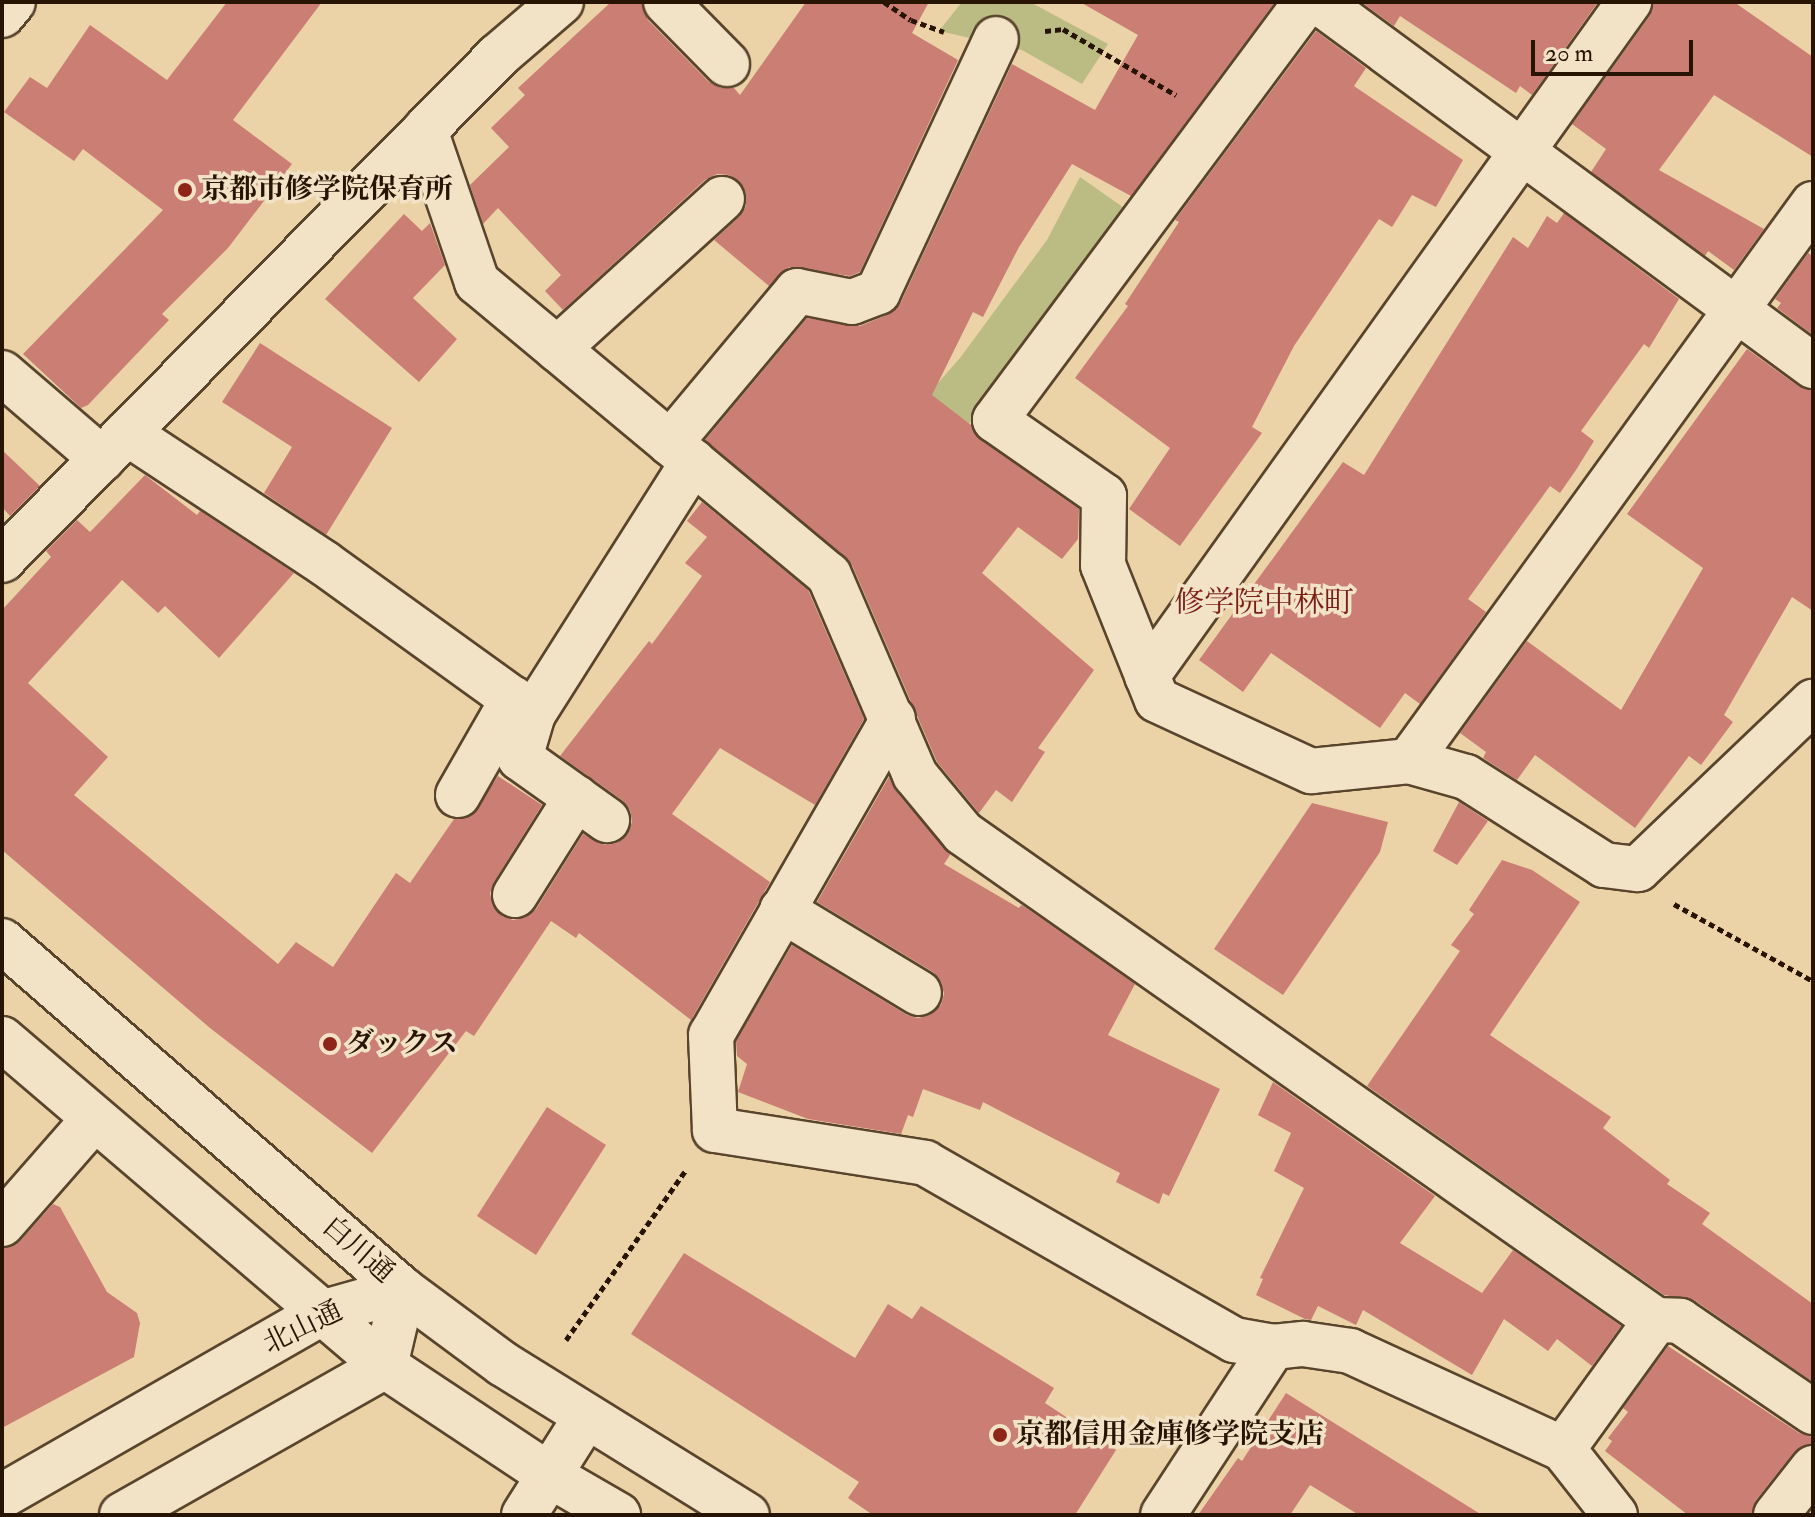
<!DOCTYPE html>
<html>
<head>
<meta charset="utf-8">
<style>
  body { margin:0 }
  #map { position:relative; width:1815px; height:1517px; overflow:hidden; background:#ebd3a7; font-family:"IM FELL Double Pica","Noto Serif JP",serif }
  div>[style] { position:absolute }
  .green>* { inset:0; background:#bbbb84 }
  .building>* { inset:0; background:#cb7e74 }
  .path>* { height:5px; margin-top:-2.5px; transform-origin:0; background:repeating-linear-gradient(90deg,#281403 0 6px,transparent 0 10px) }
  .roads { filter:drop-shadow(2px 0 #59442c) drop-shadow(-2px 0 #59442c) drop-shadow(0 2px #59442c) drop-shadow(0 -2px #59442c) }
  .minor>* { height:44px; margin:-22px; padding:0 22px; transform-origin:22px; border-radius:22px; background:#f2e2c6 }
  .dots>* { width:22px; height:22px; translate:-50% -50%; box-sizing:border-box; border:4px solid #f2e2c6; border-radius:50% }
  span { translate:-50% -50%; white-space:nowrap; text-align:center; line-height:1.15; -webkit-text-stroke:7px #f2e2c6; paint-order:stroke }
  .poi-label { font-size:28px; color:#281403; font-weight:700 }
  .left { translate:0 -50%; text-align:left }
  .street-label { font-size:28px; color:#281403 }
  .neighbourhood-label { font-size:30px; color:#7a1f14 }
  .frame { position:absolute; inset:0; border:4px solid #281403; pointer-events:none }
  .scale { position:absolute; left:1531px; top:40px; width:162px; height:36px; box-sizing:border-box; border:4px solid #281403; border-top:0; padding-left:10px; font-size:24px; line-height:28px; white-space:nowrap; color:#281403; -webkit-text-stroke:6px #f2e2c6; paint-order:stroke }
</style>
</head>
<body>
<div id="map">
  <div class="green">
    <i style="clip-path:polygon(962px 2px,1030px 2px,1108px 44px,1082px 84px,1022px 50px,939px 31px)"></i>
    <i style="clip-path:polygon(1080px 177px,1127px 210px,962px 433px,915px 409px,960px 358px,1047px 240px)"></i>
  </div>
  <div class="building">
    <i style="clip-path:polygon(227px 2px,322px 2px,233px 120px,292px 164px,228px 248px,162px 314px,169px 320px,88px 405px,81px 408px,23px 354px,163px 210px,83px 149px,74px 161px,4px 112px,30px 77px,47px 88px,90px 25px,167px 80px)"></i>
    <i style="clip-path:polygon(611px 2px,642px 2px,648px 20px,709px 82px,721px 88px,734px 88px,740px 95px,806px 2px,929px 2px,912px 33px,958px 60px,860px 272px,850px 276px,789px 267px,769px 286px,714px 240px,739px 217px,746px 206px,746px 194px,740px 182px,729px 175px,717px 174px,705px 180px,563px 310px,545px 291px,561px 275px,498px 208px,483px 224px,470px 185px,509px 147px,491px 128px,525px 95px,518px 88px)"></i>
    <i style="clip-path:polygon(1080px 2px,1275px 2px,1131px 196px,1072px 164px,1019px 247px,983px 317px,973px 312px,932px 395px,971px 425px,981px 440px,1079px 509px,1078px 539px,1062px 559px,1018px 527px,982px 573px,1094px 670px,1038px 748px,1045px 752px,1012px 802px,996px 790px,979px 813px,937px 762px,852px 565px,705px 440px,807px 318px,860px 326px,887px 315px,900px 304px,1012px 64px,1095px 110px,1138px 35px)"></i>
    <i style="clip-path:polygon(1361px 2px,1598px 2px,1532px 95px,1520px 86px,1516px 93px,1400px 16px,1394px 26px)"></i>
    <i style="clip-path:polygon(1654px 2px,1734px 2px,1813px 57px,1813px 157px,1714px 95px,1659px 170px,1764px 229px,1734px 270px,1708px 251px,1705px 256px,1591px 172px,1606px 149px,1572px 124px,1649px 17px)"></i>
    <i style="clip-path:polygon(1316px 31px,1366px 68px,1354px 86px,1463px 160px,1436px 207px,1412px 195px,1392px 227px,1379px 219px,1294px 346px,1252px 427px,1262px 433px,1180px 546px,1129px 509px,1170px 448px,1075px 378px,1128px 306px,1125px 304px,1179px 222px,1175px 220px)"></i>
    <i style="clip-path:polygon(1564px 213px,1679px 299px,1649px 348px,1644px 344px,1581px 431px,1594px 441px,1576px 470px,1560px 493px,1550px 486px,1468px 599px,1486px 612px,1420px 704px,1405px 693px,1380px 728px,1271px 653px,1243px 692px,1199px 660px,1343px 462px,1364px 475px,1513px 237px,1528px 248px,1547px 216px,1557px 223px)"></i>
    <i style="clip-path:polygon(404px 214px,422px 231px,430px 223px,445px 265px,413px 298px,457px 339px,419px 382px,325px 299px)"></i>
    <i style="clip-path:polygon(1808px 253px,1813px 256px,1813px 335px,1777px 308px,1781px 303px,1775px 299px)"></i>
    <i style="clip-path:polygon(260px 343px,392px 428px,326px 535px,264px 493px,292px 447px,222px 402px)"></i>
    <i style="clip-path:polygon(1747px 349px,1798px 386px,1813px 391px,1813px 611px,1792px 597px,1724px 715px,1733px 722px,1701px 765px,1689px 756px,1635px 828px,1535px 755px,1517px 780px,1483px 758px,1486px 752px,1460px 733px,1527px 641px,1621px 710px,1703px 568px,1627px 514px)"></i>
    <i style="clip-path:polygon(2px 450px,40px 486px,10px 516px,2px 507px)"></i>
    <i style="clip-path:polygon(145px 475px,197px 515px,200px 511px,294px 573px,219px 658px,165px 606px,158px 613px,122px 580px,28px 683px,108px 757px,74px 795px,278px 964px,296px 942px,333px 967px,396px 873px,410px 883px,454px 819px,471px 816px,498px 776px,542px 805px,494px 882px,490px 893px,493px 906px,502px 916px,513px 920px,526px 917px,536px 909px,583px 834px,605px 845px,617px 843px,627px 835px,632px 822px,630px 810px,622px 800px,560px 756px,649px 641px,652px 644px,702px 576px,685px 563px,707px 537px,687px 521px,702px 502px,808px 590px,864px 719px,815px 805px,720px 748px,672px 814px,770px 882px,691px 1020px,579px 933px,576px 938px,551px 921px,474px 1036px,466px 1031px,372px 1153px,210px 1028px,2px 850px,2px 610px,51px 557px,46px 551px,77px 520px,90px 532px)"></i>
    <i style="clip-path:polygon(889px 777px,896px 791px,950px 855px,944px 864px,1019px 908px,1021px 905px,1025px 907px,1135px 984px,1108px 1035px,1220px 1089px,1169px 1196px,1163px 1193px,1159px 1204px,1116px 1182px,1120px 1173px,983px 1102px,980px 1110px,923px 1089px,913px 1117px,908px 1115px,901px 1134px,808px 1119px,738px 1092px,747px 1064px,737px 1056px,736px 1041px,792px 945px,907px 1015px,918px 1018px,930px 1015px,941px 1005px,944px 994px,941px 982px,933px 972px,817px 902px)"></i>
    <i style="clip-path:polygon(1459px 802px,1488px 821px,1457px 865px,1433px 851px)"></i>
    <i style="clip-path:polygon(1312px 803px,1388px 822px,1380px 852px,1283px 995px,1214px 949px)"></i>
    <i style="clip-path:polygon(1502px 860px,1532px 870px,1580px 902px,1490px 1035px,1611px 1117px,1603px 1128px,1670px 1180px,1667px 1184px,1710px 1213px,1702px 1224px,1813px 1304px,1813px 1382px,1694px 1300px,1664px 1295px,1367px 1086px,1460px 951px,1451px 945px,1474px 914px,1469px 910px)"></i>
    <i style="clip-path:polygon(1273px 1082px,1435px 1196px,1400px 1243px,1482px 1293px,1513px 1250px,1621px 1326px,1592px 1366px,1557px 1339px,1548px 1351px,1504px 1319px,1472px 1375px,1363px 1310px,1356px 1325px,1318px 1306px,1311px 1320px,1305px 1319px,1256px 1295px,1263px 1279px,1260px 1278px,1304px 1188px,1274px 1171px,1291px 1133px,1258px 1115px)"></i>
    <i style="clip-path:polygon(547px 1107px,606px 1145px,536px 1255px,477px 1216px)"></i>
    <i style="clip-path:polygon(53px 1204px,60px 1207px,107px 1292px,137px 1313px,140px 1323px,134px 1357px,2px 1428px,2px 1248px,20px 1241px)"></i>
    <i style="clip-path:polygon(684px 1253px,855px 1358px,888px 1304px,912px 1319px,921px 1306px,1054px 1388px,1045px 1403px,1116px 1450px,1075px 1515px,873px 1515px,848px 1498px,859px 1482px,631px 1334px)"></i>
    <i style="clip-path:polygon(1668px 1346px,1799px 1433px,1813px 1437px,1813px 1444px,1794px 1452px,1756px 1500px,1752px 1515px,1688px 1515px,1605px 1451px,1612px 1441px,1608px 1438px,1628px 1412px,1623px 1408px)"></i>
    <i style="clip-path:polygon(1286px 1393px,1482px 1515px,1359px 1515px,1310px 1485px,1290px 1515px,1198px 1515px,1238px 1458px,1242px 1461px)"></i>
  </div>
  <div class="path">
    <i style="left:884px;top:2px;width:32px;rotate:34deg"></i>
    <i style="left:911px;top:20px;width:35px;rotate:20deg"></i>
    <i style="left:1045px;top:31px;width:18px;rotate:-6deg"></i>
    <i style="left:1063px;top:29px;width:131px;rotate:30.3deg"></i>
    <i style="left:1674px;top:904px;width:159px;rotate:29deg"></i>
    <i style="left:566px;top:1340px;width:208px;rotate:-54.8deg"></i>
  </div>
  <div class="roads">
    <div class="minor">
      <i style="left:666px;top:2px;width:87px;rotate:45.5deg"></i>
      <i style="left:1306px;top:2px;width:521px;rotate:126.65deg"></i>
      <i style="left:995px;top:420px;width:133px;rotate:34.9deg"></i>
      <i style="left:1104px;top:496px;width:69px;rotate:90.8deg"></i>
      <i style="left:1103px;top:565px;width:145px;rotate:68.2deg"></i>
      <i style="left:1157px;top:700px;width:170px;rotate:24.8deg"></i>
      <i style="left:1311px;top:771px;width:99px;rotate:-5.8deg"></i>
      <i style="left:1409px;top:761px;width:59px;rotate:15.7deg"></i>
      <i style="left:1466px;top:777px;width:164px;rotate:32.5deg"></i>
      <i style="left:1604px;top:865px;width:34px;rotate:7deg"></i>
      <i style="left:1638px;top:869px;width:242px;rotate:-43.7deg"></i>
      <i style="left:1319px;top:2px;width:614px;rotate:36.38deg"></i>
      <i style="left:2px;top:15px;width:17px;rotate:-50deg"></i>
      <i style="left:425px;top:130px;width:161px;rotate:71.1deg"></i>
      <i style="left:477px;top:282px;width:458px;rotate:39.8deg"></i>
      <i style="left:829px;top:575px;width:218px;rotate:66.7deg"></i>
      <i style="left:915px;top:775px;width:75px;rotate:50.4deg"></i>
      <i style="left:963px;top:833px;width:847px;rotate:35.1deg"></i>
      <i style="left:1656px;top:1320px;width:24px;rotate:2deg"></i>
      <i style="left:1680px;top:1321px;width:161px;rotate:34.4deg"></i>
      <i style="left:557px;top:349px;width:223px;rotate:-42.3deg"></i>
      <i style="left:2px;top:373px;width:132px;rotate:40.7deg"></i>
      <i style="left:127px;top:433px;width:236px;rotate:33.4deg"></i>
      <i style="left:324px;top:563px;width:258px;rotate:35.8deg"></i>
      <i style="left:533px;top:714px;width:299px;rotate:-57.6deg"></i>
      <i style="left:670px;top:443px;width:198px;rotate:-50.1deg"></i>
      <i style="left:797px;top:291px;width:56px;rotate:11.3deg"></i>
      <i style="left:852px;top:302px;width:28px;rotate:-21deg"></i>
      <i style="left:878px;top:292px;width:279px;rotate:-65deg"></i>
      <i style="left:2px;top:560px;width:707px;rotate:-45.46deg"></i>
      <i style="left:498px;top:56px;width:83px;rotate:-40.6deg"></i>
      <i style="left:1147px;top:676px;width:829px;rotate:-54.43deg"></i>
      <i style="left:533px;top:714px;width:46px;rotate:106.5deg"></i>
      <i style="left:520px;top:758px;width:107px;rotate:35.5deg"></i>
      <i style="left:893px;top:719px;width:365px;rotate:119.9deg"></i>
      <i style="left:711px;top:1035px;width:95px;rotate:87.6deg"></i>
      <i style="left:715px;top:1130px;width:213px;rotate:8.9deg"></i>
      <i style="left:925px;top:1163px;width:356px;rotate:29.8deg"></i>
      <i style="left:1234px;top:1340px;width:40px;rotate:10deg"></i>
      <i style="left:1273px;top:1347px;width:30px;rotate:-6deg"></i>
      <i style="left:1303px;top:1344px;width:48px;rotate:8.5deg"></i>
      <i style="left:1350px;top:1351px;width:234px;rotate:24.7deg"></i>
      <i style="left:1563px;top:1449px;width:84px;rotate:51.8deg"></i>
      <i style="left:1409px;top:761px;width:688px;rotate:-54.05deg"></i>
      <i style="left:458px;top:795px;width:111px;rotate:-60.2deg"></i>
      <i style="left:515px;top:895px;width:115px;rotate:-57.8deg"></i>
      <i style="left:782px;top:910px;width:160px;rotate:31.2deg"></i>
      <i style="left:2px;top:941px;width:532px;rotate:41.03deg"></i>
      <i style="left:403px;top:1290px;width:124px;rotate:36.5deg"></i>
      <i style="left:503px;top:1364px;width:287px;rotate:31.8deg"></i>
      <i style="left:2px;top:1039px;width:504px;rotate:40.49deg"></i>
      <i style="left:385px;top:1366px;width:197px;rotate:33.6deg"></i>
      <i style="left:549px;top:1475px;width:80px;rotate:30.1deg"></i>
      <i style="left:2px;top:1224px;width:140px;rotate:-48.8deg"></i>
      <i style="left:1563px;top:1449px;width:159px;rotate:-54.2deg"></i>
      <i style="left:2px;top:1496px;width:368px;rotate:-29.8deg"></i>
      <i style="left:321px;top:1313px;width:85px;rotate:-15.7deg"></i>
      <i style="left:122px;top:1515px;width:302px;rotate:-29.5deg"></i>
      <i style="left:385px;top:1366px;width:78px;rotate:-76.7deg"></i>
      <i style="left:524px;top:1515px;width:116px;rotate:-57.7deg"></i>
      <i style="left:1163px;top:1515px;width:201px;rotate:-56.8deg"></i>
      <i style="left:1776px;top:1515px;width:60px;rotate:-51.8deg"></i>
    </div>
  </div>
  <div class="dots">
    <i style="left:185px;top:190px;background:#8f2418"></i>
    <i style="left:330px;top:1044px;background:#8f2418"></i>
    <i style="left:1000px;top:1435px;background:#8f2418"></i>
  </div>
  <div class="poi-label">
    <span class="left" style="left:201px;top:190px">京都市修学院保育所</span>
    <span class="left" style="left:346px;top:1044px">ダックス</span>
    <span class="left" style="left:1016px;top:1435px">京都信用金庫修学院支店</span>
  </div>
  <div class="street-label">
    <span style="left:358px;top:1250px;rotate:41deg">白川通</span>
    <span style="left:303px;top:1328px;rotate:-26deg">北山通</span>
  </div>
  <div class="neighbourhood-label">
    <span style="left:1264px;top:603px">修学院中林町</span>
  </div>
  <div class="frame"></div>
  <div class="scale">20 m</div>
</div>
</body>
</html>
